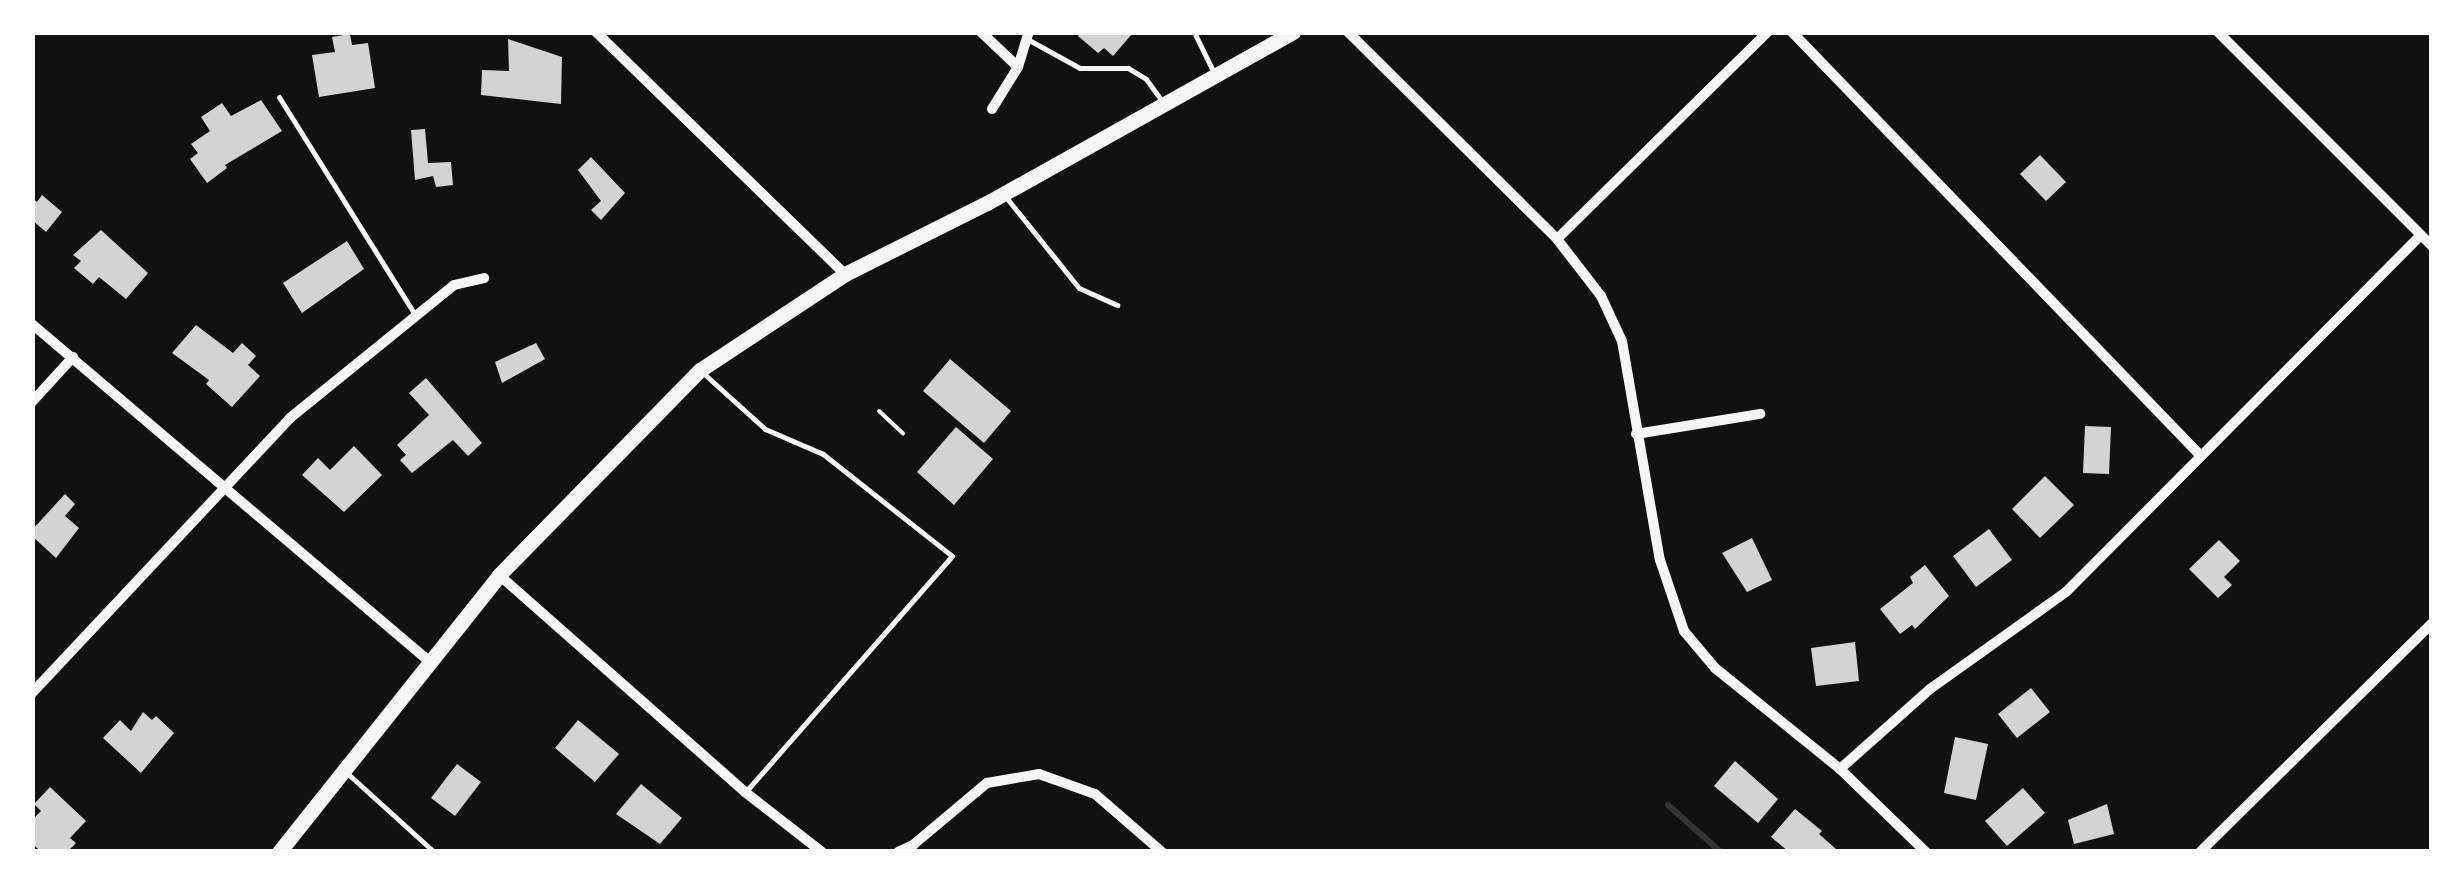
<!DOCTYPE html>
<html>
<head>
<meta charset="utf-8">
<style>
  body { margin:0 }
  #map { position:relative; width:2464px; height:884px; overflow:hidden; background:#111; font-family:Cabin,sans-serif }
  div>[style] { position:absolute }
  .stream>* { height:6px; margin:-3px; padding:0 3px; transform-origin:3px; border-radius:3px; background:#333 }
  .building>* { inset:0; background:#d3d3d3 }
  .path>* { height:4px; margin:-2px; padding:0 2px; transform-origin:2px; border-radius:2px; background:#f5f5f5 }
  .service>* { height:5px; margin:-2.5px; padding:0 2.5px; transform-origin:2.5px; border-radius:2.5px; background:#f5f5f5 }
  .minor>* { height:10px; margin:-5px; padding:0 5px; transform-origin:5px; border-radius:5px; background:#f5f5f5 }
  .primary>* { height:15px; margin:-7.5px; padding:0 7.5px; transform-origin:7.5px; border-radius:7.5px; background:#f5f5f5 }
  span { translate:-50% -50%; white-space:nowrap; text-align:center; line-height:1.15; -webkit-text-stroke:8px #fff; paint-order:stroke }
  .frame { position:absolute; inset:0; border:35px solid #fff; pointer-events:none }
</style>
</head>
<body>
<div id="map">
  <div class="stream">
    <i style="left:1668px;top:805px;width:71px;rotate:41.6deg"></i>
  </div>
  <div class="building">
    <i style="clip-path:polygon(1081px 32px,1130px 32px,1132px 34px,1113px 56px,1104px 48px,1098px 53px,1078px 36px)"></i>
    <i style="clip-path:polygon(350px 34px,352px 45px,368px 43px,375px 88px,319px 97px,312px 55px,335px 52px,332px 37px)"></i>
    <i style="clip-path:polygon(508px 39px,562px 57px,561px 104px,481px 95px,482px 70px,509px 71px)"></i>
    <i style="clip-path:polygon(261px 100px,282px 131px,225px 165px,227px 168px,207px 183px,190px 159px,198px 153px,191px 144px,210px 131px,201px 117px,222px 103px,231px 116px)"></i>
    <i style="clip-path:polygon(425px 129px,428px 163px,451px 162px,453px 185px,436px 187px,433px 176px,415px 180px,411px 130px)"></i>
    <i style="clip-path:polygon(2040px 155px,2066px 182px,2046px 201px,2020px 174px)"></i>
    <i style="clip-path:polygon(591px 157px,625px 193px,601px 220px,591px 210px,601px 201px,578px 170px)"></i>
    <i style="clip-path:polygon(42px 195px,62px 212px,46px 232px,32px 220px,32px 198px,37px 202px)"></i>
    <i style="clip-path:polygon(101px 230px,148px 273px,126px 299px,99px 277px,93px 284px,74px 268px,81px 261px,73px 255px)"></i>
    <i style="clip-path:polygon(347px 241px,364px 269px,302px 313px,283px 283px)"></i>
    <i style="clip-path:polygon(196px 325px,233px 353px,242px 343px,256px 356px,248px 365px,260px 376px,232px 407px,206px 384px,209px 380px,172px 353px)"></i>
    <i style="clip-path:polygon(536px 343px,545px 359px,502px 383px,495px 362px)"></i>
    <i style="clip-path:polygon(950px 359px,1011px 411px,984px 443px,923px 391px)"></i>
    <i style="clip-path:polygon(426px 378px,482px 443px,468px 456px,453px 440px,412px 473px,400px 460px,406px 455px,397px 445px,429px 415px,409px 393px)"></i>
    <i style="clip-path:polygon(2085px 426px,2111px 427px,2109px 474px,2083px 473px)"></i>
    <i style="clip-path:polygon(956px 427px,993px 459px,954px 505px,917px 472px)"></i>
    <i style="clip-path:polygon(354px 446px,382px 475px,344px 512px,302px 475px,318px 458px,330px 470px)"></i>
    <i style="clip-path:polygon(2045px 476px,2074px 505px,2040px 538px,2012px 509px)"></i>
    <i style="clip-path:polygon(65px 494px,75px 504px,65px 516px,79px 528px,56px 558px,32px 536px,32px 530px)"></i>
    <i style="clip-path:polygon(1989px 529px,2012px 560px,1976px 587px,1953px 556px)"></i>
    <i style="clip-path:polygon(1752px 538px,1772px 580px,1747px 592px,1722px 553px)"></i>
    <i style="clip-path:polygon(2219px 540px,2240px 561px,2224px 577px,2232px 585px,2218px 598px,2189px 569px)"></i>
    <i style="clip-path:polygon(1925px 565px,1949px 596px,1915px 629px,1912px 625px,1900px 634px,1880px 609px,1913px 583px,1910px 577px)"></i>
    <i style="clip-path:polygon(1855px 642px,1859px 681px,1816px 686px,1811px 648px)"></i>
    <i style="clip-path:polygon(2031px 688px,2050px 712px,2017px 738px,1998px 714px)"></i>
    <i style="clip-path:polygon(143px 712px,152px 720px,156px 716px,174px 733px,141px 773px,103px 738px,120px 720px,131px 731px)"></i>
    <i style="clip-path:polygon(578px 720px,619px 754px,595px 782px,555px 748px)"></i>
    <i style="clip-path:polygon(1955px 737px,1988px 744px,1976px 800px,1944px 793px)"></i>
    <i style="clip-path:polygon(1735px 761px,1778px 799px,1758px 823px,1714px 786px)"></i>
    <i style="clip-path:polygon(457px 764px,481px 782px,455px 816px,431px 798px)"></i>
    <i style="clip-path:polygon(641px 784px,682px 818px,660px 844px,616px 814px)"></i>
    <i style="clip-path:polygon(50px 787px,86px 821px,70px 838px,76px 843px,67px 852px,41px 852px,32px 843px,32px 820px,41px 811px,34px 804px)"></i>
    <i style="clip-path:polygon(2023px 788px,2045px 813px,2007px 846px,1985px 821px)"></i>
    <i style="clip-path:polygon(2107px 804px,2114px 834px,2074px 844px,2068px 820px)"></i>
    <i style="clip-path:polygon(1795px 809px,1822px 831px,1819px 834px,1836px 849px,1833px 852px,1789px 852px,1771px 837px)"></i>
  </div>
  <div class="path">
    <i style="left:879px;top:411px;width:33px;rotate:43deg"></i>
  </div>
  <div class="service">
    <i style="left:1194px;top:32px;width:46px;rotate:64deg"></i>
    <i style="left:1029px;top:40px;width:58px;rotate:28.8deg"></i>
    <i style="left:1080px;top:68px;width:48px"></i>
    <i style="left:1128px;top:68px;width:21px;rotate:31deg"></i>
    <i style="left:1146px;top:79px;width:27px;rotate:54deg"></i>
    <i style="left:279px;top:97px;width:255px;rotate:58deg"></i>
    <i style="left:1005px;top:196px;width:118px;rotate:51.2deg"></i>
    <i style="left:1079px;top:288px;width:42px;rotate:24.1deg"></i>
    <i style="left:702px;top:372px;width:85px;rotate:42.1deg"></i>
    <i style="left:765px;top:429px;width:63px;rotate:23.3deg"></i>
    <i style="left:823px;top:454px;width:164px;rotate:38.3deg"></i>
    <i style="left:952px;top:556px;width:311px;rotate:131.2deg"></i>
    <i style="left:347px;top:773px;width:118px;rotate:42.2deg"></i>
  </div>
  <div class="minor">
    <i style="left:596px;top:32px;width:347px;rotate:44.2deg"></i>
    <i style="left:981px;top:32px;width:51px;rotate:43.4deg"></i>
    <i style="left:1348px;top:32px;width:294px;rotate:44.7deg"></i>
    <i style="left:1557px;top:239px;width:72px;rotate:52.3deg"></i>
    <i style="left:1601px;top:296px;width:50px;rotate:65deg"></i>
    <i style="left:1622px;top:341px;width:222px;rotate:80.2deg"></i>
    <i style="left:1660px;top:560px;width:75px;rotate:71.3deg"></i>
    <i style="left:1684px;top:631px;width:48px;rotate:50deg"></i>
    <i style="left:1715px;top:668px;width:161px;rotate:38.9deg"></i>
    <i style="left:1840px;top:769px;width:120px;rotate:44deg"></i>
    <i style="left:1792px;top:32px;width:589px;rotate:46.03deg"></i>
    <i style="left:2218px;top:32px;width:303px;rotate:45deg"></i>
    <i style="left:992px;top:109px;width:49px;rotate:-58.2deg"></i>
    <i style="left:1018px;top:67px;width:37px;rotate:-73deg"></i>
    <i style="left:1557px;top:239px;width:296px;rotate:-44.5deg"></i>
    <i style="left:32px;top:324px;width:522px;rotate:40.34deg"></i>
    <i style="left:32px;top:402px;width:61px;rotate:-47.7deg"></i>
    <i style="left:1636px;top:434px;width:126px;rotate:-9.2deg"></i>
    <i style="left:499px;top:575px;width:328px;rotate:41.4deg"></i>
    <i style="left:745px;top:792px;width:98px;rotate:37.9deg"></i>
    <i style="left:32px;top:693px;width:377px;rotate:-46.8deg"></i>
    <i style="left:290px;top:418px;width:211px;rotate:-39deg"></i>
    <i style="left:454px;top:285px;width:31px;rotate:-13deg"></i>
    <i style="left:1840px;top:769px;width:120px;rotate:-41.6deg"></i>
    <i style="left:1930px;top:689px;width:167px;rotate:-35.5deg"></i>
    <i style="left:2066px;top:592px;width:503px;rotate:-45.16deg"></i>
    <i style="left:898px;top:852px;width:17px;rotate:-25deg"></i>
    <i style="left:913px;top:845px;width:97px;rotate:-40deg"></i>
    <i style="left:987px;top:783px;width:53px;rotate:-9.8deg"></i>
    <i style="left:1039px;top:774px;width:59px;rotate:19.7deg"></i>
    <i style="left:1095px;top:794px;width:89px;rotate:40.9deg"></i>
    <i style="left:2200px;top:852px;width:326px;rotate:-44.6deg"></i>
  </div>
  <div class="primary">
    <i style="left:279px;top:852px;width:354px;rotate:-51.5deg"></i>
    <i style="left:499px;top:575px;width:287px;rotate:-45.6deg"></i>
    <i style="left:700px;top:370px;width:174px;rotate:-33.5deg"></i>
    <i style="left:845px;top:274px;width:159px;rotate:-26.6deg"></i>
    <i style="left:987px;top:203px;width:351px;rotate:-29.2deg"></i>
  </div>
  <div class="frame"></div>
</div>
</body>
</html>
